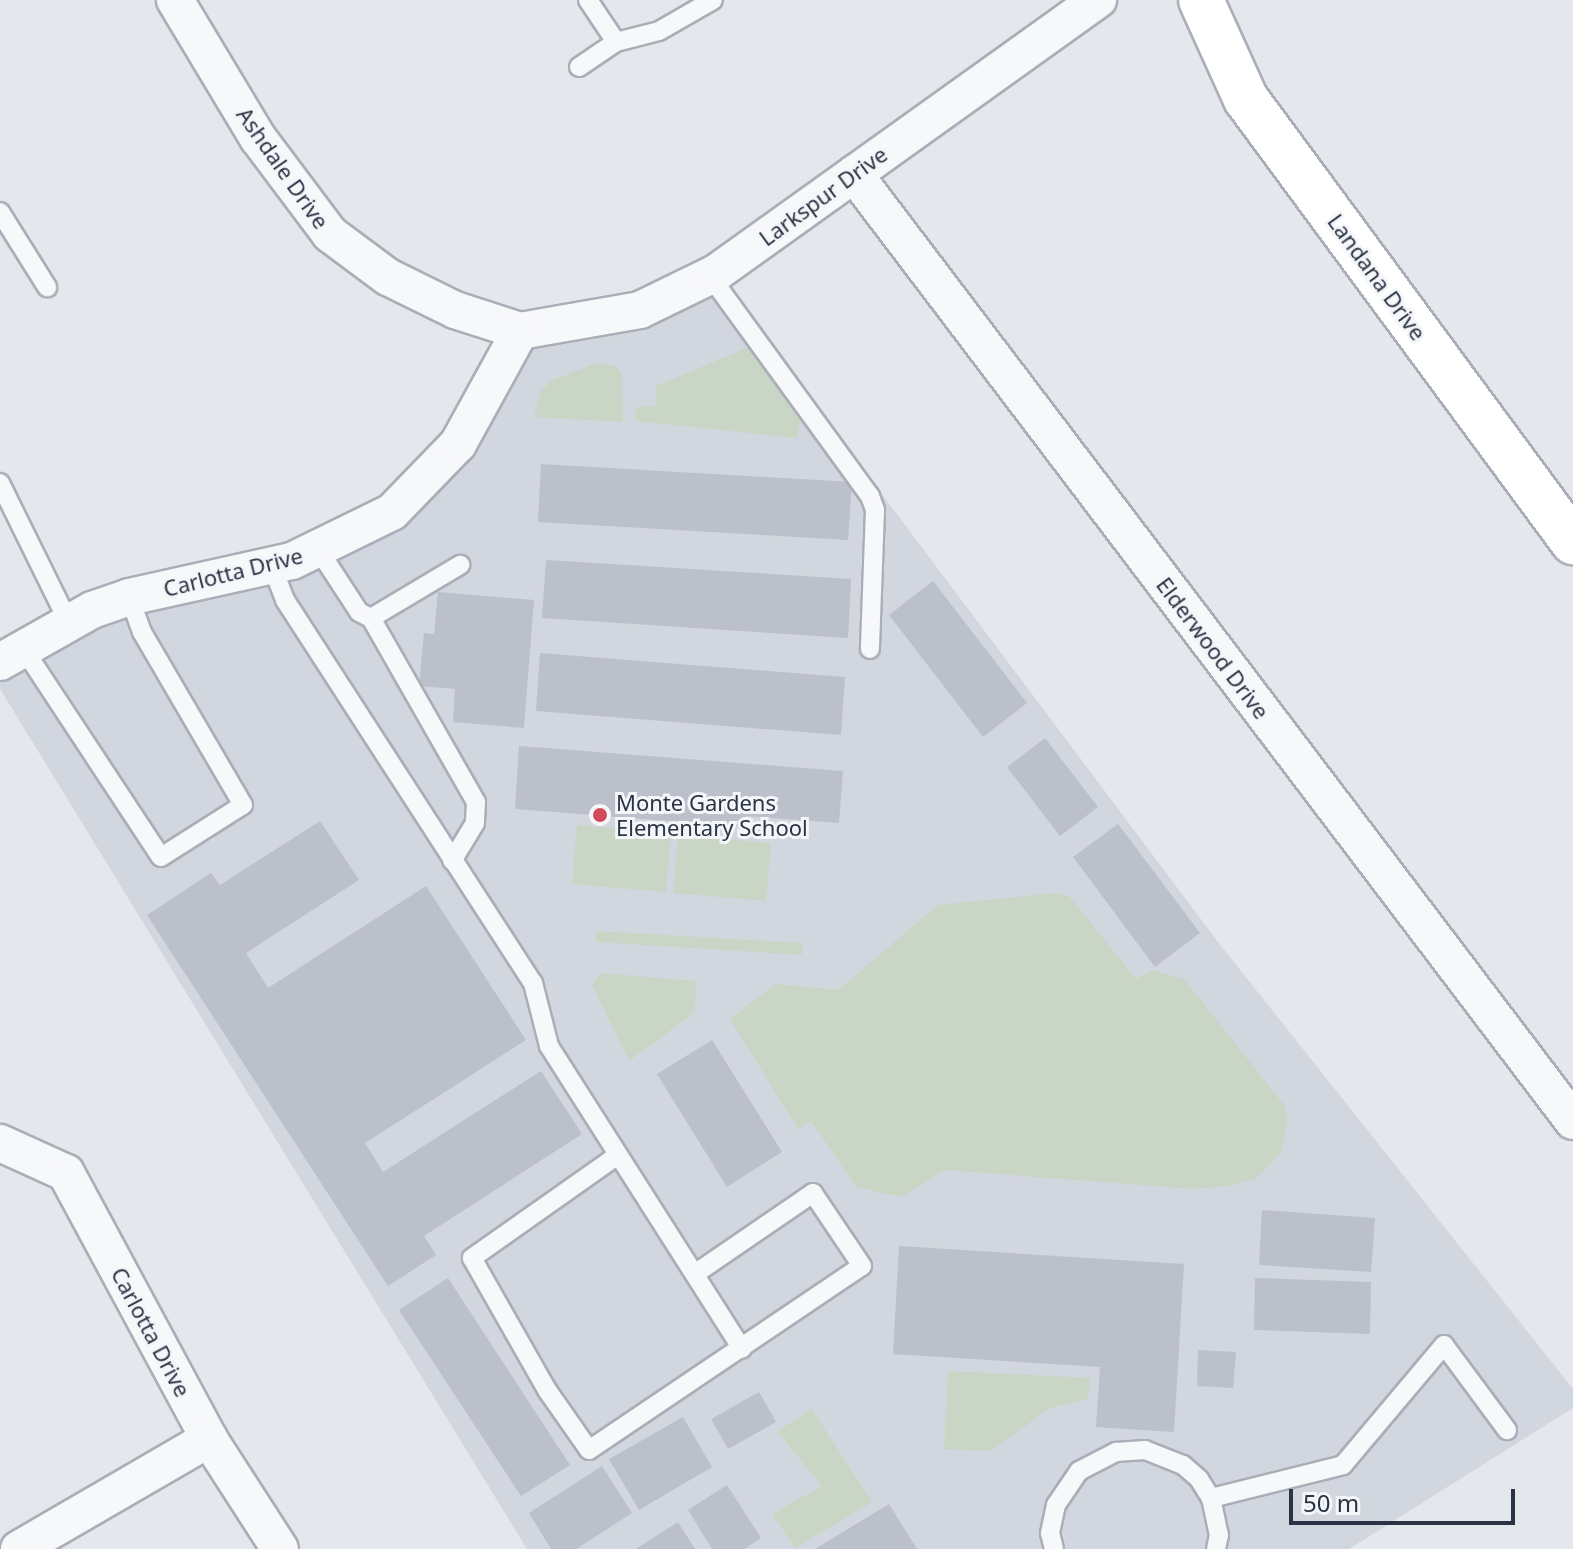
<!DOCTYPE html>
<html>
<head>
<meta charset="utf-8">
<style>
  body { margin:0 }
  #map { position:relative; width:1573px; height:1549px; overflow:hidden; background:#e4e7ec; font-family:"Noto Sans",sans-serif }
  div>[style] { position:absolute }
  .built>* { inset:0; background:#d2d6de }
  .green>* { inset:0; background:#c9d6c5 }
  .building>* { inset:0; background:#bbc0ca }
  .roads { filter:drop-shadow(2px 0 #a9aeb7) drop-shadow(-2px 0 #a9aeb7) drop-shadow(0 2px #a9aeb7) drop-shadow(0 -2px #a9aeb7) }
  .lane>* { height:18px; margin:-9px; padding:0 9px; transform-origin:9px; border-radius:9px; background:#f7f8fa }
  .street>* { height:36px; margin:-18px; padding:0 18px; transform-origin:18px; border-radius:18px; background:#f7f8fa }
  .secondary>* { height:44px; margin:-22px; padding:0 22px; transform-origin:22px; border-radius:22px; background:#fff }
  .dots>* { width:22px; height:22px; translate:-50% -50%; box-sizing:border-box; border:4px solid #f4f6f9; border-radius:50% }
  span { translate:-50% -50%; white-space:nowrap; text-align:center; line-height:1.15; -webkit-text-stroke:6px #f4f6f9; paint-order:stroke }
  .street-label { font-size:22px; color:#2b3445 }
  .poi-label { font-size:22px; color:#2b3445 }
  .left { translate:0 -50%; text-align:left }
  .scale { position:absolute; left:1289px; top:1489px; width:226px; height:36px; box-sizing:border-box; border:4px solid #2b3445; border-top:0; padding-left:10px; font-size:24px; line-height:28px; white-space:nowrap; color:#2b3445; -webkit-text-stroke:6px #f4f6f9; paint-order:stroke }
</style>
</head>
<body>
<div id="map">
  <div class="built">
    <i style="clip-path:polygon(716px 273px,1218px 942px,1573px 1389px,1573px 1408px,1349px 1549px,527px 1549px,0 689px,0 662px,392px 512px,520px 331px)"></i>
  </div>
  <div class="green">
    <i style="clip-path:polygon(749px 347px,802px 416px,796px 438px,635px 421px,636px 407px,656px 406px,656px 386px)"></i>
    <i style="clip-path:polygon(595px 364px,614px 365px,622px 374px,623px 422px,534px 417px,541px 391px,552px 380px)"></i>
    <i style="clip-path:polygon(577px 825px,671px 833px,666px 892px,572px 884px)"></i>
    <i style="clip-path:polygon(678px 835px,771px 843px,766px 901px,673px 893px)"></i>
    <i style="clip-path:polygon(1054px 893px,1069px 896px,1136px 979px,1153px 970px,1184px 979px,1284px 1105px,1288px 1119px,1281px 1152px,1257px 1178px,1230px 1186px,1194px 1189px,945px 1170px,901px 1197px,856px 1187px,811px 1121px,798px 1129px,730px 1019px,775px 984px,838px 990px,938px 905px)"></i>
    <i style="clip-path:polygon(597px 931px,802px 943px,802px 955px,596px 942px)"></i>
    <i style="clip-path:polygon(601px 973px,696px 981px,695px 1012px,629px 1061px,592px 985px)"></i>
    <i style="clip-path:polygon(948px 1371px,1091px 1378px,1088px 1399px,1050px 1408px,991px 1451px,944px 1449px)"></i>
    <i style="clip-path:polygon(812px 1409px,872px 1502px,795px 1548px,772px 1514px,822px 1486px,777px 1431px)"></i>
  </div>
  <div class="building">
    <i style="clip-path:polygon(541px 464px,852px 482px,848px 540px,538px 522px)"></i>
    <i style="clip-path:polygon(546px 560px,851px 579px,848px 638px,542px 618px)"></i>
    <i style="clip-path:polygon(933px 581px,1027px 703px,983px 737px,889px 615px)"></i>
    <i style="clip-path:polygon(438px 592px,534px 600px,524px 728px,453px 722px,455px 689px,419px 686px,424px 633px,434px 634px)"></i>
    <i style="clip-path:polygon(540px 653px,845px 677px,841px 735px,536px 711px)"></i>
    <i style="clip-path:polygon(1045px 738px,1098px 807px,1060px 836px,1007px 767px)"></i>
    <i style="clip-path:polygon(519px 746px,843px 771px,839px 823px,746px 816px,745px 827px,515px 809px)"></i>
    <i style="clip-path:polygon(320px 821px,359px 880px,246px 953px,268px 988px,426px 886px,526px 1040px,365px 1143px,383px 1172px,541px 1071px,582px 1134px,424px 1236px,436px 1255px,388px 1286px,147px 915px,211px 873px,220px 885px)"></i>
    <i style="clip-path:polygon(1118px 824px,1200px 933px,1155px 967px,1073px 857px)"></i>
    <i style="clip-path:polygon(712px 1040px,782px 1152px,727px 1187px,657px 1074px)"></i>
    <i style="clip-path:polygon(1262px 1210px,1375px 1218px,1371px 1272px,1259px 1265px)"></i>
    <i style="clip-path:polygon(899px 1246px,1184px 1264px,1174px 1432px,1096px 1427px,1100px 1367px,893px 1354px)"></i>
    <i style="clip-path:polygon(448px 1278px,570px 1465px,521px 1496px,399px 1310px)"></i>
    <i style="clip-path:polygon(1255px 1278px,1371px 1282px,1370px 1334px,1254px 1330px)"></i>
    <i style="clip-path:polygon(1198px 1350px,1236px 1352px,1233px 1388px,1197px 1386px)"></i>
    <i style="clip-path:polygon(759px 1392px,776px 1422px,728px 1449px,711px 1419px)"></i>
    <i style="clip-path:polygon(683px 1417px,712px 1467px,639px 1510px,609px 1459px)"></i>
    <i style="clip-path:polygon(602px 1466px,632px 1513px,576px 1549px,551px 1549px,529px 1513px)"></i>
    <i style="clip-path:polygon(727px 1485px,761px 1538px,744px 1549px,712px 1549px,688px 1510px)"></i>
    <i style="clip-path:polygon(889px 1504px,917px 1549px,815px 1549px)"></i>
    <i style="clip-path:polygon(678px 1522px,695px 1549px,636px 1549px)"></i>
  </div>
  <div class="roads">
    <div class="lane">
      <i style="left:588px;top:0;width:50px;rotate:56.3deg"></i>
      <i style="left:579px;top:67px;width:45px;rotate:-34deg"></i>
      <i style="left:616px;top:42px;width:44px;rotate:-14.3deg"></i>
      <i style="left:659px;top:31px;width:62px;rotate:-29.9deg"></i>
      <i style="left:0;top:212px;width:89px;rotate:57.9deg"></i>
      <i style="left:710px;top:276px;width:272px;rotate:54deg"></i>
      <i style="left:870px;top:496px;width:15px;rotate:70deg"></i>
      <i style="left:875px;top:510px;width:139px;rotate:92.1deg"></i>
      <i style="left:0;top:483px;width:156px;rotate:63.8deg"></i>
      <i style="left:318px;top:549px;width:75px;rotate:56.9deg"></i>
      <i style="left:359px;top:612px;width:13px;rotate:27deg"></i>
      <i style="left:371px;top:618px;width:212px;rotate:60.3deg"></i>
      <i style="left:476px;top:802px;width:21px;rotate:93deg"></i>
      <i style="left:475px;top:823px;width:44px;rotate:121.2deg"></i>
      <i style="left:272px;top:566px;width:36px;rotate:69deg"></i>
      <i style="left:285px;top:600px;width:456px;rotate:57.1deg"></i>
      <i style="left:533px;top:983px;width:65px;rotate:75.7deg"></i>
      <i style="left:549px;top:1046px;width:359px;rotate:57.5deg"></i>
      <i style="left:371px;top:618px;width:104px;rotate:-30.8deg"></i>
      <i style="left:23px;top:648px;width:250px;rotate:56.6deg"></i>
      <i style="left:161px;top:857px;width:97px;rotate:-32.4deg"></i>
      <i style="left:243px;top:805px;width:200px;rotate:-120.3deg"></i>
      <i style="left:142px;top:632px;width:37px;rotate:-110deg"></i>
      <i style="left:618px;top:1155px;width:179px;rotate:144.8deg"></i>
      <i style="left:472px;top:1258px;width:152px;rotate:60.4deg"></i>
      <i style="left:547px;top:1390px;width:73px;rotate:55deg"></i>
      <i style="left:589px;top:1450px;width:329px;rotate:-34deg"></i>
      <i style="left:862px;top:1266px;width:88px;rotate:-123.9deg"></i>
      <i style="left:813px;top:1193px;width:142px;rotate:145.6deg"></i>
      <i style="left:1211px;top:1498px;width:136px;rotate:-14deg"></i>
      <i style="left:1343px;top:1465px;width:157px;rotate:-49.9deg"></i>
      <i style="left:1444px;top:1345px;width:106px;rotate:53.5deg"></i>
      <i style="left:1054px;top:1549px;width:16px;rotate:-104deg"></i>
      <i style="left:1050px;top:1533px;width:29px;rotate:-78deg"></i>
      <i style="left:1056px;top:1505px;width:41px;rotate:-55.9deg"></i>
      <i style="left:1079px;top:1471px;width:42px;rotate:-27.2deg"></i>
      <i style="left:1116px;top:1452px;width:29px;rotate:-4deg"></i>
      <i style="left:1145px;top:1450px;width:41px;rotate:21.5deg"></i>
      <i style="left:1183px;top:1465px;width:21px;rotate:41deg"></i>
      <i style="left:1199px;top:1479px;width:22px;rotate:58deg"></i>
      <i style="left:1211px;top:1498px;width:38px;rotate:78deg"></i>
      <i style="left:1219px;top:1535px;width:14px;rotate:102deg"></i>
    </div>
    <div class="street">
      <i style="left:175px;top:0;width:161px;rotate:59deg"></i>
      <i style="left:258px;top:138px;width:120px;rotate:53.1deg"></i>
      <i style="left:330px;top:234px;width:72px;rotate:36.6deg"></i>
      <i style="left:388px;top:277px;width:75px;rotate:26.2deg"></i>
      <i style="left:455px;top:310px;width:68px;rotate:17.9deg"></i>
      <i style="left:520px;top:331px;width:122px;rotate:-9.9deg"></i>
      <i style="left:640px;top:310px;width:85px;rotate:-26deg"></i>
      <i style="left:716px;top:273px;width:470px;rotate:-35.6deg"></i>
      <i style="left:854px;top:174px;width:1189px;rotate:52.79deg"></i>
      <i style="left:0;top:662px;width:106px;rotate:-29.5deg"></i>
      <i style="left:92px;top:610px;width:39px;rotate:-19deg"></i>
      <i style="left:129px;top:597px;width:167px;rotate:-12.5deg"></i>
      <i style="left:292px;top:561px;width:111px;rotate:-26.1deg"></i>
      <i style="left:392px;top:512px;width:95px;rotate:-45.9deg"></i>
      <i style="left:458px;top:444px;width:129px;rotate:-61.2deg"></i>
      <i style="left:0;top:1143px;width:72px;rotate:24.4deg"></i>
      <i style="left:66px;top:1173px;width:302px;rotate:61.7deg"></i>
      <i style="left:209px;top:1439px;width:131px;rotate:57.2deg"></i>
      <i style="left:19px;top:1549px;width:220px;rotate:-30.1deg"></i>
    </div>
    <div class="secondary">
      <i style="left:1201px;top:0;width:109px;rotate:65.6deg"></i>
      <i style="left:1246px;top:99px;width:551px;rotate:53.57deg"></i>
    </div>
  </div>
  <div class="dots">
    <i style="left:600px;top:815px;background:#d1495b"></i>
  </div>
  <div class="street-label">
    <span style="left:283px;top:168px;rotate:55deg">Ashdale Drive</span>
    <span style="left:823px;top:196px;rotate:-36deg">Larkspur Drive</span>
    <span style="left:1377px;top:277px;rotate:54deg">Landana Drive</span>
    <span style="left:233px;top:572px;rotate:-14deg">Carlotta Drive</span>
    <span style="left:1213px;top:648px;rotate:53deg">Elderwood Drive</span>
    <span style="left:151px;top:1332px;rotate:62deg">Carlotta Drive</span>
  </div>
  <div class="poi-label">
    <span class="left" style="left:616px;top:815px">Monte Gardens<br>Elementary School</span>
  </div>
  <div class="scale">50 m</div>
</div>
</body>
</html>
